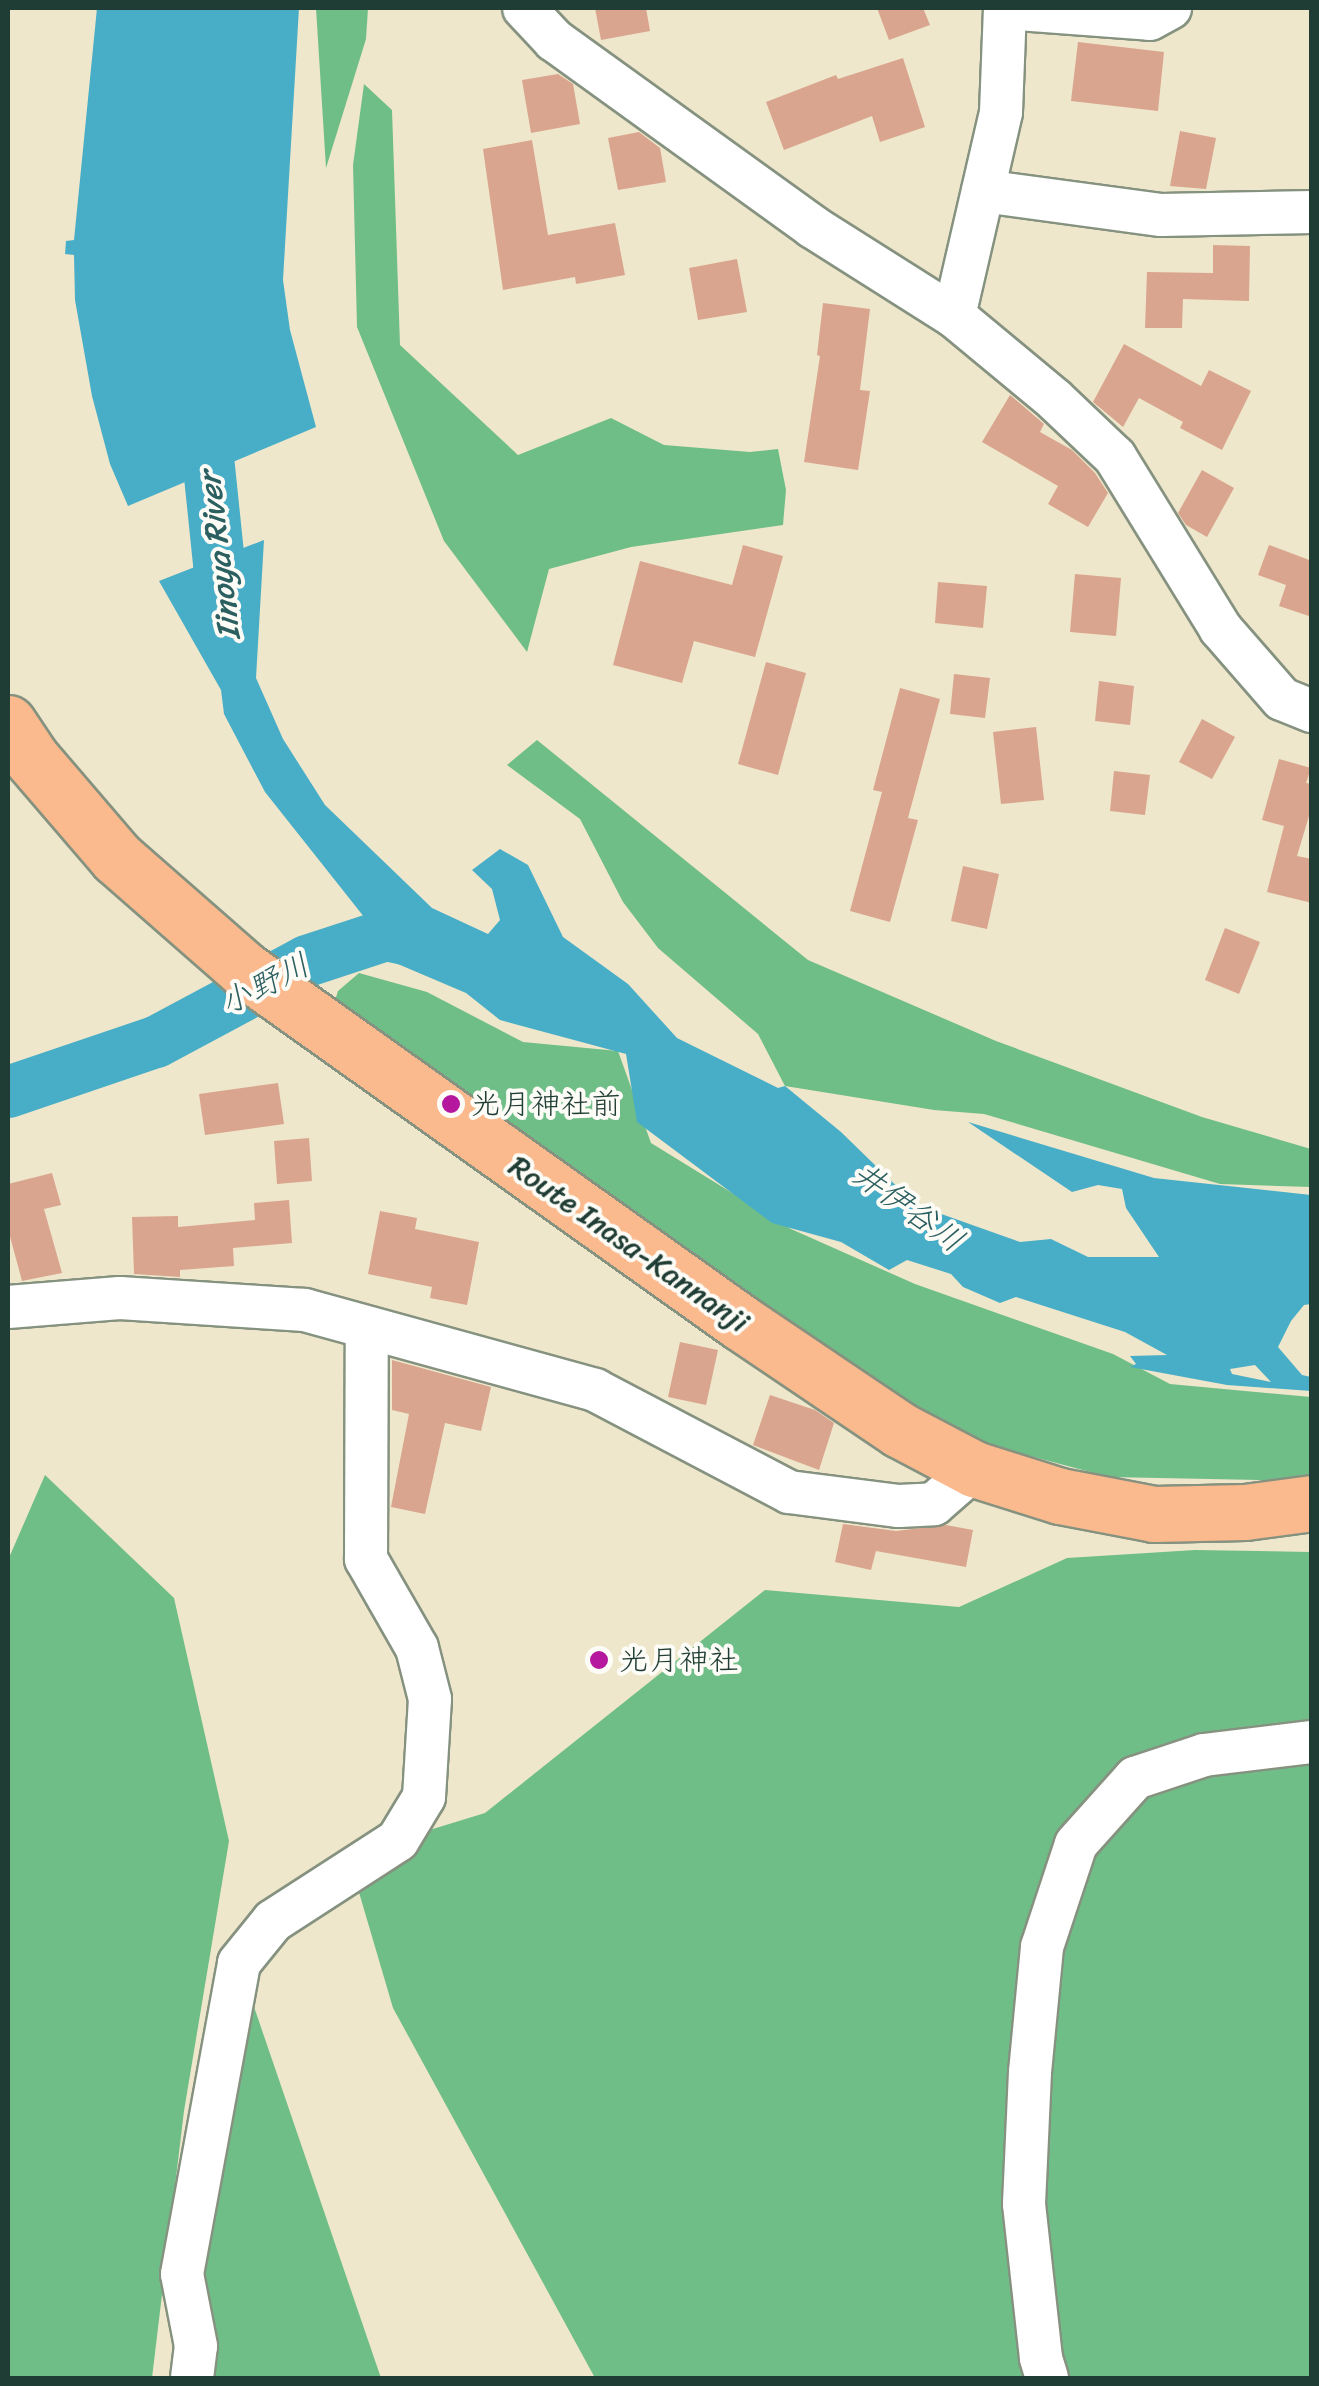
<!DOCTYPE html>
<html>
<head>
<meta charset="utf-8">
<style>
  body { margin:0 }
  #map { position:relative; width:1319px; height:2386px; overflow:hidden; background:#eee7cb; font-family:Sriracha,"Klee One",sans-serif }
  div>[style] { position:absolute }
  .forest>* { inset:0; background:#70be87 }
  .water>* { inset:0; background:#48aec7 }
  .river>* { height:52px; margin:-26px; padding:0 26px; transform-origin:26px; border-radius:26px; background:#48aec7 }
  .building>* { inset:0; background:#daa58e }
  .roads { filter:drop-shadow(2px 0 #869280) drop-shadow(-2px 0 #869280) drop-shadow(0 2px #869280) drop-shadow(0 -2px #869280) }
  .minor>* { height:42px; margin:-21px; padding:0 21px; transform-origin:21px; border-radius:21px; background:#fff }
  .major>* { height:55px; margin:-27.5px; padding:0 27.5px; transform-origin:27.5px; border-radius:27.5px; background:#fbba8d }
  .dots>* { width:28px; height:28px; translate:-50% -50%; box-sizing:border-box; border:5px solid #fdfcf7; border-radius:50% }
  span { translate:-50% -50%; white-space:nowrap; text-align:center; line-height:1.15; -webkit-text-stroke:8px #fdfcf7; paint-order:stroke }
  .poi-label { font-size:30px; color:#1f3d34 }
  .left { translate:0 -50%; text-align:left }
  .street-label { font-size:30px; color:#1f3d34 }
  .water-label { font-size:32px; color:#2b5f60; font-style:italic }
  .frame { position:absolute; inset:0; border:10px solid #1f3d34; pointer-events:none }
</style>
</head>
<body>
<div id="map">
  <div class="forest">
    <i style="clip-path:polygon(316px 8px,368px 8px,366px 39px,326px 168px)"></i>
    <i style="clip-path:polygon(364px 84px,392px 110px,400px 345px,518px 455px,611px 418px,664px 445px,750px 452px,778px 449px,786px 490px,783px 525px,631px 547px,549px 569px,527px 652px,444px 541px,357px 327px,353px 165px)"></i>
    <i style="clip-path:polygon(537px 740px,808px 960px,996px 1041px,1202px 1117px,1311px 1149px,1311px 1187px,1220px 1184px,984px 1114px,934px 1110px,785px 1086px,758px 1034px,658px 948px,623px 902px,580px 819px,507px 765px)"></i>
    <i style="clip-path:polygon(359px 973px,427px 992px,523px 1042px,618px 1051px,651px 1143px,791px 1229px,915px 1284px,1113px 1354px,1170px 1384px,1311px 1397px,1311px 1481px,1109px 1477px,948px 1434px,333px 1007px,338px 991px)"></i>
    <i style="clip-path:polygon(45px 1475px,174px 1598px,229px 1841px,184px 2111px,152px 2378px,8px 2378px,8px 1560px)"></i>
    <i style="clip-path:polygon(1195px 1550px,1311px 1552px,1311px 2378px,595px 2378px,393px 2008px,348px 1855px,485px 1813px,765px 1590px,959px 1607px,1067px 1558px)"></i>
    <i style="clip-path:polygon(239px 1963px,381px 2378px,199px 2378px,196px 2346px)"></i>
  </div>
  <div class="water">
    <i style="clip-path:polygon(97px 8px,299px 8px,283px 280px,290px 330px,316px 427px,128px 506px,110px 464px,92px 396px,75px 300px,74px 255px,65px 254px,66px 241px,74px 240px)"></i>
    <i style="clip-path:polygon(evenodd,264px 540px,256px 678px,283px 739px,325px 805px,432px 908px,488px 934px,500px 920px,492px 889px,472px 870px,500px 849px,528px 865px,563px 937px,628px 984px,677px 1038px,778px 1088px,785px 1086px,841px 1132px,916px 1205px,1020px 1242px,1051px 1239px,1088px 1257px,1159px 1257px,1126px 1208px,1122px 1189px,1098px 1185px,1072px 1192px,968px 1122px,1154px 1178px,1311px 1195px,1311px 1304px,1304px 1305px,1291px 1321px,1278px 1347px,1302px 1375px,1311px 1377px,1311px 1391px,1227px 1385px,1130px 1367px,1136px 1364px,1130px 1356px,1167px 1355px,1125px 1332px,1016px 1297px,1000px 1303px,963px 1287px,951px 1274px,907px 1260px,889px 1270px,841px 1242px,772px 1223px,637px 1122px,626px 1054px,500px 1020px,466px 993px,372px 953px,372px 927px,265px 792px,224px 714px,221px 690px,159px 581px,264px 540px,1255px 1365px,1271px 1382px,1232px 1374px,1230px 1369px,1255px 1365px)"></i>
  </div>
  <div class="river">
    <i style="left:202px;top:399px;width:232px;rotate:84.1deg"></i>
    <i style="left:8px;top:1092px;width:156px;rotate:-18.7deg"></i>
    <i style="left:156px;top:1042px;width:171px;rotate:-28.2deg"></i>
    <i style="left:307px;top:961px;width:83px;rotate:-18.2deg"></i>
    <i style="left:386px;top:935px;width:57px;rotate:12.1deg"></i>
  </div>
  <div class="building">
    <i style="clip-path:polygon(595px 8px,646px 8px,650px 31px,601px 40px)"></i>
    <i style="clip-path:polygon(877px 8px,923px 8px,930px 25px,889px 40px)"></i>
    <i style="clip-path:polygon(1078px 42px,1164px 52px,1158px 111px,1071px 101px)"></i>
    <i style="clip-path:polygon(903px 58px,925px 127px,880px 142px,872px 116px,784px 150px,766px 102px,836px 75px,838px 79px)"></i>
    <i style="clip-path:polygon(558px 74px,573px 84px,580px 124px,531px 133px,522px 80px)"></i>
    <i style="clip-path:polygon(1180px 131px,1216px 138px,1206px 189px,1170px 186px)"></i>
    <i style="clip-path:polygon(639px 132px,660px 148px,666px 182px,618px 190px,608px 138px)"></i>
    <i style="clip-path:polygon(532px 140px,548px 235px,615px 223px,625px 275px,576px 284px,575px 277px,503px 290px,483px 149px)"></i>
    <i style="clip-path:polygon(1213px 245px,1250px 246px,1249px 301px,1183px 299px,1182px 328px,1145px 328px,1147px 272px,1213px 273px)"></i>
    <i style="clip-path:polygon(737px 259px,747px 312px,698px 320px,689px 268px)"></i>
    <i style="clip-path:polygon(823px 303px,870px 309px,860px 390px,870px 391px,858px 470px,804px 462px,820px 356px,817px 355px)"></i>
    <i style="clip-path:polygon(1124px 344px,1201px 386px,1209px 370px,1251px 391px,1222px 450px,1180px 428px,1183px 422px,1139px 398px,1123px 427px,1093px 402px)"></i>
    <i style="clip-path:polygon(1010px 395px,1044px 424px,1040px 432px,1072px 450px,1095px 473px,1108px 493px,1088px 527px,1048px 504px,1058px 486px,982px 442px)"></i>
    <i style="clip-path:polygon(1202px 470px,1234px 488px,1207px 537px,1186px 525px,1178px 513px)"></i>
    <i style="clip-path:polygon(743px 545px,783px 556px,755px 657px,694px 641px,682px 683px,613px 665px,640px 561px,732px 585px)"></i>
    <i style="clip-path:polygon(1269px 545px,1312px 561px,1312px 617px,1279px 606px,1286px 585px,1258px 575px)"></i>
    <i style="clip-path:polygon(1075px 574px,1121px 578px,1116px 636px,1070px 632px)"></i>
    <i style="clip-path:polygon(938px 582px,987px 586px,983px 628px,935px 623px)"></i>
    <i style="clip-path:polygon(766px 662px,806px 673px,778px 775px,738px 764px)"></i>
    <i style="clip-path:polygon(954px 674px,990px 678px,985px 718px,950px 714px)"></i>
    <i style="clip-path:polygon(1099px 681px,1134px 686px,1130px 725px,1095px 721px)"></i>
    <i style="clip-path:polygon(900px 688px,940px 699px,908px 818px,918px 820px,890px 922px,850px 911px,882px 792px,873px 790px)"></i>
    <i style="clip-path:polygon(1202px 719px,1235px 737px,1212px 779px,1179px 762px)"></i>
    <i style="clip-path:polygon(1036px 727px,1044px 800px,1001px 804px,993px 732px)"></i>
    <i style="clip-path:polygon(1279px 759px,1311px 768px,1306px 783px,1312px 784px,1312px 806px,1297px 856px,1312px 859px,1312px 903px,1267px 892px,1284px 826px,1262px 820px)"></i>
    <i style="clip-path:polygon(1114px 771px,1150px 775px,1145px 815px,1110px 811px)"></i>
    <i style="clip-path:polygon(963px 866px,999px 874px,987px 929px,951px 921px)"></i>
    <i style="clip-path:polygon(1225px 928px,1260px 942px,1239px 994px,1205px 980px)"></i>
    <i style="clip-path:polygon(278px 1083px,284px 1124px,205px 1135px,199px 1094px)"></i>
    <i style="clip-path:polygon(309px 1138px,312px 1181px,277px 1184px,274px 1141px)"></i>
    <i style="clip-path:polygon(52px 1173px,61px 1205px,44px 1209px,62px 1273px,22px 1281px,8px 1229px,8px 1184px)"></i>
    <i style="clip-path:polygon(289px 1200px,292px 1243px,233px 1248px,234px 1266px,180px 1270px,180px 1277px,134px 1274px,132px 1217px,178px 1216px,178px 1227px,255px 1220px,254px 1203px)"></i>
    <i style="clip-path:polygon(380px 1211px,417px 1218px,415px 1229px,479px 1242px,467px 1305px,430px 1298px,432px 1287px,368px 1274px)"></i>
    <i style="clip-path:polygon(680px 1342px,718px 1350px,706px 1405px,668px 1397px)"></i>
    <i style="clip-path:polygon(392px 1360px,491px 1387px,481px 1431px,445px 1423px,425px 1514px,391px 1507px,409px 1414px,392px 1410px)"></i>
    <i style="clip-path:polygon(770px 1395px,815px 1410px,834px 1423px,819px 1470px,753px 1445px)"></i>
    <i style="clip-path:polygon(843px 1524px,896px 1531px,946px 1525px,973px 1530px,966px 1567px,876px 1551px,871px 1570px,835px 1562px)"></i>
  </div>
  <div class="roads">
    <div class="minor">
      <i style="left:524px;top:8px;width:44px;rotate:46.8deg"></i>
      <i style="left:554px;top:40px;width:319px;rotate:35.8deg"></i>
      <i style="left:813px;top:227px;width:167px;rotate:32.3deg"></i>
      <i style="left:954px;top:316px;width:131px;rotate:39.7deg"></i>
      <i style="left:1055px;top:400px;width:83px;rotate:43.5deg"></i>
      <i style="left:1115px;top:457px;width:201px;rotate:58.4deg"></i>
      <i style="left:1220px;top:628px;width:94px;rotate:48.9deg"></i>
      <i style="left:1282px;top:699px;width:32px;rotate:22deg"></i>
      <i style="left:1005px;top:8px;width:145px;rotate:4.3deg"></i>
      <i style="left:1150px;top:19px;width:23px;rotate:-29deg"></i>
      <i style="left:983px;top:191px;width:180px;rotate:7.7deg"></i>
      <i style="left:1161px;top:215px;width:151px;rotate:-1.1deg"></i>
      <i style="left:954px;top:316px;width:209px;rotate:-77deg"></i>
      <i style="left:1001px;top:112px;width:104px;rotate:-87.8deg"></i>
      <i style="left:8px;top:1307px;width:112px;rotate:-4.6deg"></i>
      <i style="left:120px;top:1298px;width:185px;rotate:3.7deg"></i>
      <i style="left:305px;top:1310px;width:301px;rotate:15.4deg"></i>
      <i style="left:595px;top:1390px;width:219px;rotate:27.7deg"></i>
      <i style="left:789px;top:1492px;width:111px;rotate:7.3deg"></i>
      <i style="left:899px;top:1506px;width:35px;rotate:-3deg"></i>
      <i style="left:934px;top:1504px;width:53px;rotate:-41.2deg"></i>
      <i style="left:192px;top:2378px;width:32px;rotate:-83deg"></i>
      <i style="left:196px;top:2346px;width:73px;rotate:-101deg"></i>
      <i style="left:182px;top:2274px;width:316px;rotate:-79.6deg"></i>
      <i style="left:239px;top:1963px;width:54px;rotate:-51deg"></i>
      <i style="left:273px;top:1921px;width:149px;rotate:-32.9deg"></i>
      <i style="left:398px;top:1840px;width:50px;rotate:-58.8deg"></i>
      <i style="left:424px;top:1797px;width:98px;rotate:-86.5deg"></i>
      <i style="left:430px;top:1699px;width:53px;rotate:-104.3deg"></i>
      <i style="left:417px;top:1648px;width:103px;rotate:-119.8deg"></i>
      <i style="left:366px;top:1559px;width:230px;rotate:-89.8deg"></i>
      <i style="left:1047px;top:2378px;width:21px;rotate:-107deg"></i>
      <i style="left:1041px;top:2358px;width:155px;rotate:-96.3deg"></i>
      <i style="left:1024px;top:2204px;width:132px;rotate:-87.4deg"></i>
      <i style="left:1030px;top:2072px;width:126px;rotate:-84.5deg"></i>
      <i style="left:1042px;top:1947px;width:108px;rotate:-71.7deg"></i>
      <i style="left:1076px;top:1844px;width:89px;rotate:-48.2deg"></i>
      <i style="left:1135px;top:1778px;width:73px;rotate:-18.4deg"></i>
      <i style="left:1204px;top:1755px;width:109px;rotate:-6.9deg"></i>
    </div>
    <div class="major">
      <i style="left:8px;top:723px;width:43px;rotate:56.3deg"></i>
      <i style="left:32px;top:759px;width:130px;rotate:49.4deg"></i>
      <i style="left:117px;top:858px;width:170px;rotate:41.2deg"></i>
      <i style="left:245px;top:970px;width:607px;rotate:35.42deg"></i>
      <i style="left:740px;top:1322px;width:193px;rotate:34deg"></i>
      <i style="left:900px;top:1430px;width:84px;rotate:27.8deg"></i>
      <i style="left:974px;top:1469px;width:90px;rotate:17.4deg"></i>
      <i style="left:1060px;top:1496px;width:96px;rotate:10.8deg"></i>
      <i style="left:1154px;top:1514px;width:91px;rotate:-1.3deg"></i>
      <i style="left:1245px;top:1512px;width:68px;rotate:-7.7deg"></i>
    </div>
  </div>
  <div class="dots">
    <i style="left:451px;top:1104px;background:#b5179e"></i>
    <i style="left:599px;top:1660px;background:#b5179e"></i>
  </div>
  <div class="poi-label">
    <span class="left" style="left:471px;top:1104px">光月神社前</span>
    <span class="left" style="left:619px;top:1660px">光月神社</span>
  </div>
  <div class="street-label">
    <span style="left:629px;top:1244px;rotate:35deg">Route Inasa-Kannanji</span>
  </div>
  <div class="water-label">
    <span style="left:220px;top:556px;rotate:-97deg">Iinoya River</span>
    <span style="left:265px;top:985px;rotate:-27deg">小野川</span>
    <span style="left:908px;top:1208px;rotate:36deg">井伊谷川</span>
  </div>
  <div class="frame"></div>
</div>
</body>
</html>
